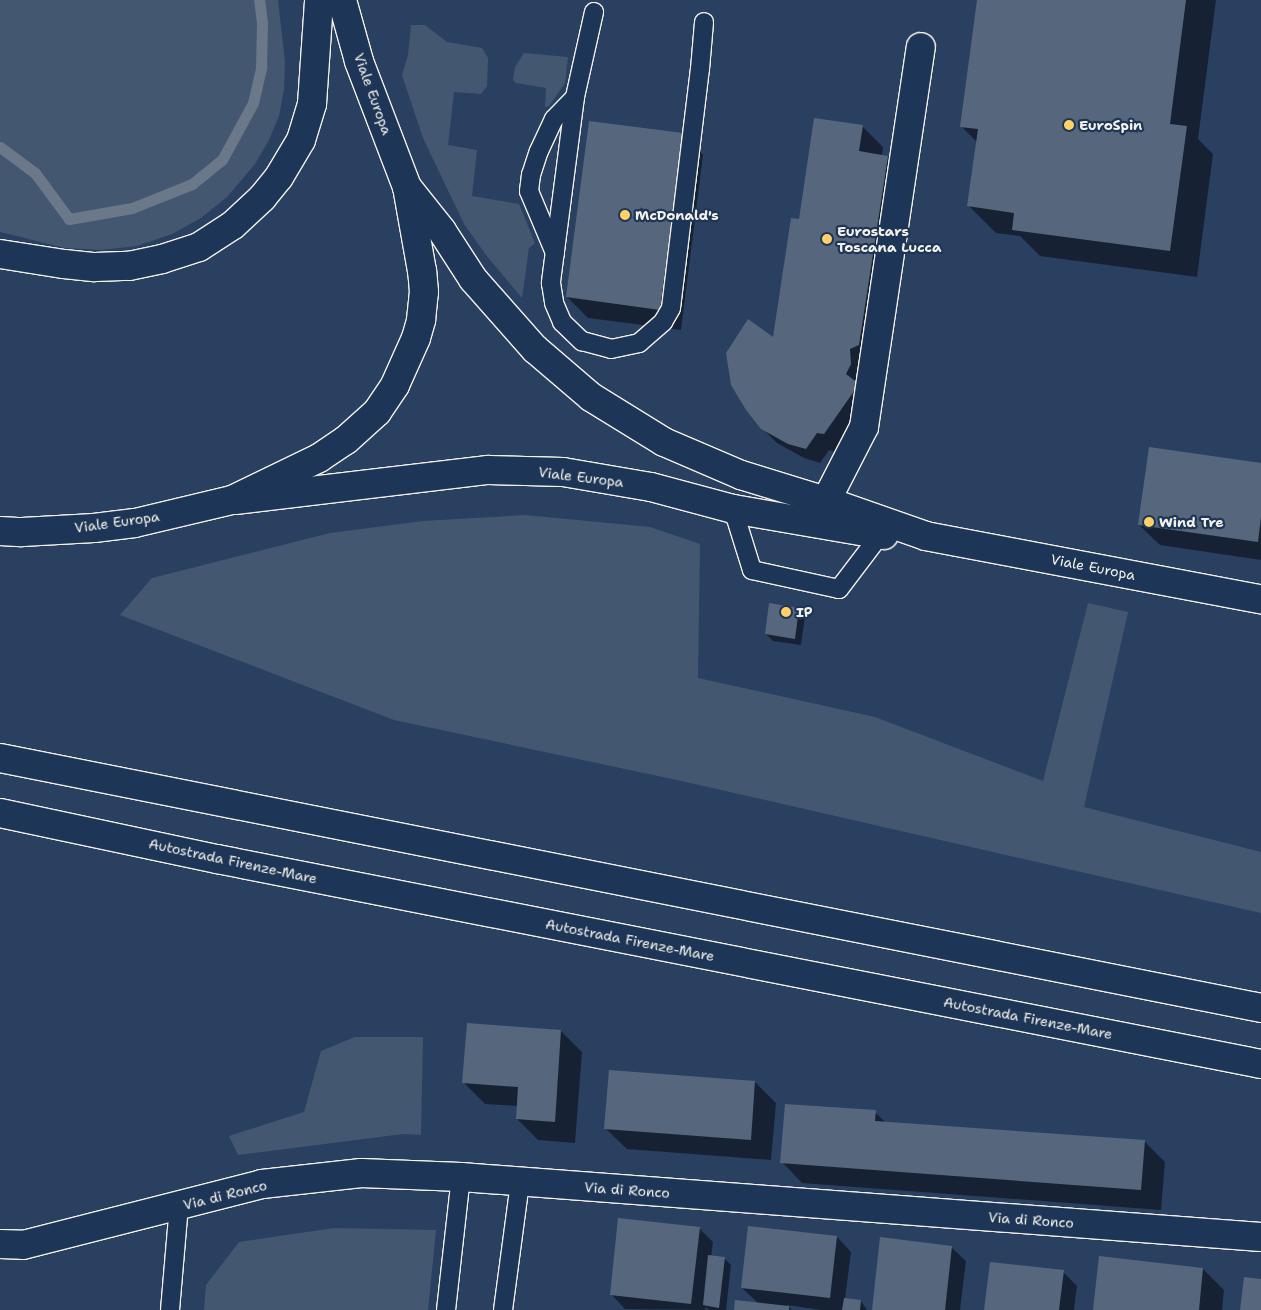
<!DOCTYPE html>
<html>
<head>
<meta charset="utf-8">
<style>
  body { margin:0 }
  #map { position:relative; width:1261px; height:1310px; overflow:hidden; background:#2a4060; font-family:"Shantell Sans",sans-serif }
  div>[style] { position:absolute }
  .green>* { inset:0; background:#445771 }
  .shadow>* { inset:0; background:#0007 }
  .stream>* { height:11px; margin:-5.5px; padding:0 5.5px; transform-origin:5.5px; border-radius:5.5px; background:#6a788a }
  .building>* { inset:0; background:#56677d }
  .roads { filter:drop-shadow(1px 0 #f4f1e8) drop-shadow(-1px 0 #f4f1e8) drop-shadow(0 1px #f4f1e8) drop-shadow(0 -1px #f4f1e8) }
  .lane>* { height:18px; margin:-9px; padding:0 9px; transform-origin:9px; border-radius:9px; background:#1d3557 }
  .street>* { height:28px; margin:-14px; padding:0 14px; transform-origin:14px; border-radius:14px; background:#1d3557 }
  .secondary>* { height:28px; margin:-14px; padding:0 14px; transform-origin:14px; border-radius:14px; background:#1d3557 }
  .primary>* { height:28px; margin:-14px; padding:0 14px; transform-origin:14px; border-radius:14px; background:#1d3557 }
  .highway>* { height:28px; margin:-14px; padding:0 14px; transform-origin:14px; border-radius:14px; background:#1d3557 }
  .dots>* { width:14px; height:14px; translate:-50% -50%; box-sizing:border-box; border:2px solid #1d3557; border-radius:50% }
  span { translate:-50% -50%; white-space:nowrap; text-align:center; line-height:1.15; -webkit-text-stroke:4.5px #1d3557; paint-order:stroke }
  .street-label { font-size:14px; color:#f4f1e8 }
  .poi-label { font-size:14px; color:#f4f1e8; font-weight:700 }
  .left { translate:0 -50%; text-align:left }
</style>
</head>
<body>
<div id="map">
  <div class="green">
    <i style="clip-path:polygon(0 0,278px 0,285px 62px,284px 89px,279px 116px,269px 140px,255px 164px,227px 197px,201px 218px,172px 234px,137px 246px,101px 250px,65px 248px,0 232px)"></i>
    <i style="clip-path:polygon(411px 25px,425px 25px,447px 42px,482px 48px,488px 58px,487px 86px,481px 94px,454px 92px,448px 145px,477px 150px,472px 196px,519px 204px,535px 243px,529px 248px,522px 298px,486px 255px,464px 224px,423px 138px,402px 75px,408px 55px)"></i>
    <i style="clip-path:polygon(524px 53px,568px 57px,565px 83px,549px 106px,545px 107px,546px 88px,516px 83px,513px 80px,515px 67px)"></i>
    <i style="clip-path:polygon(525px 515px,650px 527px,700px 544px,698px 678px,875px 717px,1043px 781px,1088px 603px,1128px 612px,1084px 807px,1261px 852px,1261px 913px,677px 780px,394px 720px,120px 615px,152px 578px,330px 533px,423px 521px)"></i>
    <i style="clip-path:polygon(355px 1037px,423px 1037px,421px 1135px,403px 1134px,238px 1155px,229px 1136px,304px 1112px,321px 1051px)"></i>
    <i style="clip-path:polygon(334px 1228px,436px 1230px,428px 1310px,204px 1310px,206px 1285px,239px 1242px)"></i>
  </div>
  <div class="shadow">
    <i style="clip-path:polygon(978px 0,1216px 0,1198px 139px,1213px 154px,1197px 277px,1040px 256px,1020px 236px,996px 233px,969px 206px,977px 142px,961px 126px)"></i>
    <i style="clip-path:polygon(862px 126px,883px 147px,882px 156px,888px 157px,909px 178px,871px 385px,839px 453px,829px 450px,820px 463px,804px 458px,777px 443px,762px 428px,774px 339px,800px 220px)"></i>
    <i style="clip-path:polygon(683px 134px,703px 155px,681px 330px,588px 318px,567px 297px)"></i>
    <i style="clip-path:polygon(1261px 464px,1261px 560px,1160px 545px,1139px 525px)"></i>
    <i style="clip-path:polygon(798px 609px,805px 616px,801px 645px,773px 641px,766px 634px)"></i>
    <i style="clip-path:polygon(561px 1031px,582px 1052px,575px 1143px,538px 1140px,517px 1119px,518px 1106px,485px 1104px,464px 1083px)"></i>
    <i style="clip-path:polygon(755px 1082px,776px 1103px,771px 1160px,627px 1149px,606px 1129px)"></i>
    <i style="clip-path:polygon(875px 1112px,886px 1123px,1144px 1141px,1165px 1162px,1161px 1210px,802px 1183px,782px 1162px)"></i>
    <i style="clip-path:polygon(699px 1228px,713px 1242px,711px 1257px,724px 1258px,731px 1265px,726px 1310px,709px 1310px,706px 1307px,705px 1310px,625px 1309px,611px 1294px)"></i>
    <i style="clip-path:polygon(837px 1237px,851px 1252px,845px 1299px,861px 1301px,867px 1310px,821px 1310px,787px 1305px,792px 1310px,735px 1310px,758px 1303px,742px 1288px)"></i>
    <i style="clip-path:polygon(951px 1247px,966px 1261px,960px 1310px,873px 1310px)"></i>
    <i style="clip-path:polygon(1100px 1257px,1203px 1269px,1224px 1290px,1222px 1310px,1094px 1310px)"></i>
    <i style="clip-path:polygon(1063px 1272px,1077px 1286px,1074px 1310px,986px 1310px)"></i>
  </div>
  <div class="stream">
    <i style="left:0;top:147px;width:44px;rotate:36.6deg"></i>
    <i style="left:35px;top:173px;width:57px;rotate:53.5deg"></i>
    <i style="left:69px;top:219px;width:64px;rotate:-9.9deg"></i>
    <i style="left:132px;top:208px;width:65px;rotate:-21.8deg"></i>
    <i style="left:192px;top:184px;width:38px;rotate:-39deg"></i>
    <i style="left:222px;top:160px;width:65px;rotate:-61.5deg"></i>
    <i style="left:253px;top:103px;width:37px;rotate:-77deg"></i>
    <i style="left:261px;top:67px;width:44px;rotate:-88.7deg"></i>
    <i style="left:262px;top:23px;width:23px;rotate:-97deg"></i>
  </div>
  <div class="building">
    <i style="clip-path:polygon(977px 0,1186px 0,1170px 124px,1187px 126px,1170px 251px,1012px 230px,1014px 213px,967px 206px,978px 129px,960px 127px)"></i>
    <i style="clip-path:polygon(814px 118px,863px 125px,859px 151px,888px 156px,859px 345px,850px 349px,851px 364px,846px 374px,859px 384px,824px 434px,817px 433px,806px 449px,788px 444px,761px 429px,746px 410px,731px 385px,726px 353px,748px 319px,773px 337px,791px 218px,799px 219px)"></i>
    <i style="clip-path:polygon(589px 121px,683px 133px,660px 310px,566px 297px)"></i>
    <i style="clip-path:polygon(1149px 447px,1261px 463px,1261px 517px,1258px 542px,1138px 525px)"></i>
    <i style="clip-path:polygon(769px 603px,799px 608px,795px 639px,765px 634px)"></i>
    <i style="clip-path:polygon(467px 1023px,561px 1030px,555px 1122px,516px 1119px,518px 1087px,462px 1083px)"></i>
    <i style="clip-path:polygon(609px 1070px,755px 1081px,751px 1140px,604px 1129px)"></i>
    <i style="clip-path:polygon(785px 1104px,876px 1110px,875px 1121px,1145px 1140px,1141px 1190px,780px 1163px)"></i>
    <i style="clip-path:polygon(618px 1218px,700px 1227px,691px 1304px,610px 1295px)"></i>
    <i style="clip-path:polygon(748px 1226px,837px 1236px,830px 1298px,741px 1288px)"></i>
    <i style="clip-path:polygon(880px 1237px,952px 1246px,945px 1310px,872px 1310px)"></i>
    <i style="clip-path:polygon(708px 1255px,725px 1257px,719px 1308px,703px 1305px)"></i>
    <i style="clip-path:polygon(1099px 1256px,1203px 1268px,1199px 1310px,1093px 1310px)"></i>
    <i style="clip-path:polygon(990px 1262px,1064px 1270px,1059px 1310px,984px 1310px)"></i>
    <i style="clip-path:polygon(1244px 1277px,1261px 1279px,1261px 1310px,1240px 1310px)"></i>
    <i style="clip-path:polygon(844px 1298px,861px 1300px,860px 1310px,842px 1310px)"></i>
    <i style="clip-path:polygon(735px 1300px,789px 1306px,789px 1310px,734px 1310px)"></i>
  </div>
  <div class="roads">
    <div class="lane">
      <i style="left:594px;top:12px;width:87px;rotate:102.6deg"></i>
      <i style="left:575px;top:97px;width:188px;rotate:97.4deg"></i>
      <i style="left:551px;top:283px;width:20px;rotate:81deg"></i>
      <i style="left:554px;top:303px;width:21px;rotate:67deg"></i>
      <i style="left:562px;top:322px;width:28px;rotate:44deg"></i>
      <i style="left:582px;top:341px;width:30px;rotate:15deg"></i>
      <i style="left:611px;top:349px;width:29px;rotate:-12deg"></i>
      <i style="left:639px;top:343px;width:32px;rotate:-41deg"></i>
      <i style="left:663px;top:322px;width:16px;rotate:-60deg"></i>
      <i style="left:671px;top:308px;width:241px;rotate:-83.1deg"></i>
      <i style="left:700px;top:69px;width:47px;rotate:-85.1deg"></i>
      <i style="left:555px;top:253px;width:67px;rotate:-112.8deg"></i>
      <i style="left:529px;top:191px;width:16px;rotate:-83deg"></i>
      <i style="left:531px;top:175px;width:25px;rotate:-72deg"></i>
      <i style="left:539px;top:151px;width:35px;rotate:-65deg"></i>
      <i style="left:554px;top:119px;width:30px;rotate:-46deg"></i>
      <i style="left:733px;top:509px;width:64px;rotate:72.7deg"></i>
      <i style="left:752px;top:570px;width:89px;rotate:12.3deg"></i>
      <i style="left:839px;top:589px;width:68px;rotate:-52.8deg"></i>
      <i style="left:170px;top:1310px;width:104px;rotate:-85.1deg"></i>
      <i style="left:446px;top:1310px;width:134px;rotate:-83.6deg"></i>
      <i style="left:503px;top:1310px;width:129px;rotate:-82.4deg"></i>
    </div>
    <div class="street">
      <i style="left:826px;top:501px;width:83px;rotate:-62.8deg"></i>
      <i style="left:864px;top:427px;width:384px;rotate:-81.5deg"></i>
      <i style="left:0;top:1244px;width:23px;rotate:2deg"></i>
      <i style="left:23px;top:1245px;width:247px;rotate:-14.3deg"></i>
      <i style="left:262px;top:1184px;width:100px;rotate:-6.3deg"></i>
      <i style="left:361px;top:1173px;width:100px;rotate:2.3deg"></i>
      <i style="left:461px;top:1177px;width:802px;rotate:4.29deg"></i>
    </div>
    <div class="secondary">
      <i style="left:407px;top:187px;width:56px;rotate:51.5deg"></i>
      <i style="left:442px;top:231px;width:57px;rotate:57.1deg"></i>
      <i style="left:473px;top:279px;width:94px;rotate:48.5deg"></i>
      <i style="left:535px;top:349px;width:74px;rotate:40.6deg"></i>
      <i style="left:591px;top:397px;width:86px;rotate:31.7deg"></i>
      <i style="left:664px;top:442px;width:84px;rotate:23.2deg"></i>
      <i style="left:741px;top:475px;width:89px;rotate:17deg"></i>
      <i style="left:826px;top:501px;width:106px;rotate:19.3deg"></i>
      <i style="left:926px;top:536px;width:341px;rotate:10.7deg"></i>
      <i style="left:235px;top:500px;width:255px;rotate:-6.8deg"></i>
      <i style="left:488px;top:470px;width:75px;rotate:1.5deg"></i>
      <i style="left:563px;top:472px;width:89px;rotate:9.7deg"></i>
      <i style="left:651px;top:487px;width:85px;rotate:15deg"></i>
      <i style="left:733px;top:509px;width:153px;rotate:9.8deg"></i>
    </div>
    <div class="primary">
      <i style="left:0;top:531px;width:22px;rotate:3deg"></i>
      <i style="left:22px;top:532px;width:72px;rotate:-3.2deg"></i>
      <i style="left:94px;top:528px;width:41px;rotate:-7deg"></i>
      <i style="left:135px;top:523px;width:100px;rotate:-13.3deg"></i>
      <i style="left:232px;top:500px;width:97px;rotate:-25.8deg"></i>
      <i style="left:319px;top:458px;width:32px;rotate:-34deg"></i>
      <i style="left:346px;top:440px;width:42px;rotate:-42.1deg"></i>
      <i style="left:377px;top:412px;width:32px;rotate:-56deg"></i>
      <i style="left:395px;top:385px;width:51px;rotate:-65.9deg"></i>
      <i style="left:416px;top:338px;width:19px;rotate:-74deg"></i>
      <i style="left:421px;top:320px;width:28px;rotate:-84deg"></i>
      <i style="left:424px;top:292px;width:21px;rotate:-95deg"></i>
      <i style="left:422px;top:271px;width:85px;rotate:-100.1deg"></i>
      <i style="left:407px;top:187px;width:135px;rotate:-110.9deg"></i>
      <i style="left:359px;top:61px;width:63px;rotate:-105.6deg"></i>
    </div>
    <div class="highway">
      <i style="left:0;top:254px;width:65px;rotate:8.9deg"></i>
      <i style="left:64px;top:264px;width:31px;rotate:6deg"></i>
      <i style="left:95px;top:267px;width:34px;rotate:-2deg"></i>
      <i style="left:129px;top:266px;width:34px;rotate:-12deg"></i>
      <i style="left:162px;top:259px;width:39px;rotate:-18deg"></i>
      <i style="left:199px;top:247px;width:40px;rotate:-32.9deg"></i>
      <i style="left:233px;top:225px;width:40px;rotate:-43deg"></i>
      <i style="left:262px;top:198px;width:27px;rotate:-51deg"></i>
      <i style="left:279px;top:177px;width:43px;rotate:-59.3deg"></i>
      <i style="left:301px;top:140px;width:38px;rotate:-73deg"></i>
      <i style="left:312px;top:104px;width:104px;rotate:-86.1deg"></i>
      <i style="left:0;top:758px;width:1286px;rotate:11.21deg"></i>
      <i style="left:0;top:813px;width:222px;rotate:12deg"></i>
      <i style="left:217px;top:859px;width:1064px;rotate:11.11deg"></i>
    </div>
  </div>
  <div class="dots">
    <i style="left:1069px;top:125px;background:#ffd166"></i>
    <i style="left:625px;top:215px;background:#ffd166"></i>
    <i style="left:827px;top:239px;background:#ffd166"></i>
    <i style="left:1149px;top:522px;background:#ffd166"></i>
    <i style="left:786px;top:612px;background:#ffd166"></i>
  </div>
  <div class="street-label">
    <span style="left:373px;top:94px;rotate:70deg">Viale Europa</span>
    <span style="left:581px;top:477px;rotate:7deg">Viale Europa</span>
    <span style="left:117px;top:522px;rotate:-8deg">Viale Europa</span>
    <span style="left:1093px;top:567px;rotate:11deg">Viale Europa</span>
    <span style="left:233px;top:861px;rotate:12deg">Autostrada Firenze-Mare</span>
    <span style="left:630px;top:940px;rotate:11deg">Autostrada Firenze-Mare</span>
    <span style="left:1028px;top:1018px;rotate:11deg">Autostrada Firenze-Mare</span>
    <span style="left:627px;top:1190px;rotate:4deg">Via di Ronco</span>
    <span style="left:225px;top:1195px;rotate:-14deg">Via di Ronco</span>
    <span style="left:1031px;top:1220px;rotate:4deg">Via di Ronco</span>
  </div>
  <div class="poi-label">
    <span class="left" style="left:1079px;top:125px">EuroSpin</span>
    <span class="left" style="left:635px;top:215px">McDonald's</span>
    <span class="left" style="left:837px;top:239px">Eurostars<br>Toscana Lucca</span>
    <span class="left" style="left:1159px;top:522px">Wind Tre</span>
    <span class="left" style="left:796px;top:612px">IP</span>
  </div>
</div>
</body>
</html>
